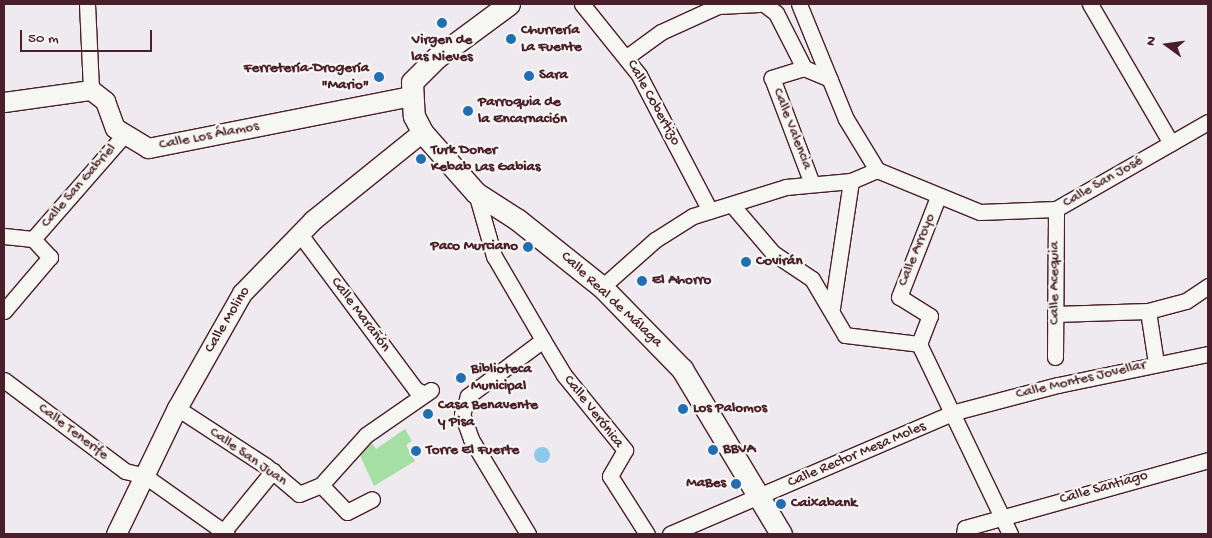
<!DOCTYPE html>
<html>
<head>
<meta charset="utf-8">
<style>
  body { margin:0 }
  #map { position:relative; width:1212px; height:538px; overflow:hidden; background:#efe9f0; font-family:"Gochi Hand",sans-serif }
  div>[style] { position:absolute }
  .green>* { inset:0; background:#a6dfa3 }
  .water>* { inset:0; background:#8ec8ed }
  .round { border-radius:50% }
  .roads { filter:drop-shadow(1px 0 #4a1f2b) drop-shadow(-1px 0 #4a1f2b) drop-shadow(0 1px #4a1f2b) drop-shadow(0 -1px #4a1f2b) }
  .minor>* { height:15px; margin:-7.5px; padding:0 7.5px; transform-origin:7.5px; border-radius:7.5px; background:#f6f6f2 }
  .tertiary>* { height:19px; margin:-9.5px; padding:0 9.5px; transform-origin:9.5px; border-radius:9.5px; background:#f6f6f2 }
  .secondary>* { height:21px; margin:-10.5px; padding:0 10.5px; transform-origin:10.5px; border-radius:10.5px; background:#f6f6f2 }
  .dots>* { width:14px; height:14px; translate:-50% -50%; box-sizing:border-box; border:2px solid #f6f6f2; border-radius:50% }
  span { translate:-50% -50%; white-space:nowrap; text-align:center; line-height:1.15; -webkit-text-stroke:4.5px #f6f6f2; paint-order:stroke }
  .poi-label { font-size:15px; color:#4a1f2b; font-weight:700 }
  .left { translate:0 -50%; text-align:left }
  .right { translate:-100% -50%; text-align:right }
  .street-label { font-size:15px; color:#4a1f2b }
  .frame { position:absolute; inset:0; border:5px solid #4a1f2b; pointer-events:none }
  .north { position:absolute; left:1142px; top:20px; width:50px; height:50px; -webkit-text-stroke:4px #f6f6f2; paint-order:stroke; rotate:284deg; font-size:14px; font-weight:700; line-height:20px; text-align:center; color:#4a1f2b }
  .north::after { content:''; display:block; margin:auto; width:18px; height:22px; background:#4a1f2b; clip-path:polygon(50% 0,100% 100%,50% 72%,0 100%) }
  .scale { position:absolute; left:20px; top:30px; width:132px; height:22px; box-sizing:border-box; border:2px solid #4a1f2b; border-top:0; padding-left:6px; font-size:15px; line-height:18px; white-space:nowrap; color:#4a1f2b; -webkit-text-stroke:4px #f6f6f2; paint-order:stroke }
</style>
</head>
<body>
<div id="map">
  <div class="green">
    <i style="clip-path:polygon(405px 429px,412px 441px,406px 445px,415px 461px,374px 486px,358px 451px,368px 437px,376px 449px)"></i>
  </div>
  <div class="water">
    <i class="round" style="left:534px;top:447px;width:16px;height:16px"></i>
  </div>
  <div class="roads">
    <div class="minor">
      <i style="left:87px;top:4px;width:86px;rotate:87.3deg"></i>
      <i style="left:582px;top:4px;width:91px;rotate:51.2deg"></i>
      <i style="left:639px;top:75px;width:153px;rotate:62.4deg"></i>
      <i style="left:764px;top:4px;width:15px;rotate:37deg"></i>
      <i style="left:776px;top:13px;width:62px;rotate:63deg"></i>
      <i style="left:804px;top:68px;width:28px;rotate:23deg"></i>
      <i style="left:799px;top:4px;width:124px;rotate:67.8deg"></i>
      <i style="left:846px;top:119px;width:60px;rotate:58.7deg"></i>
      <i style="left:1090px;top:4px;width:161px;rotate:59.8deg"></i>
      <i style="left:628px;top:56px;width:41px;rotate:-36deg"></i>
      <i style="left:661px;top:32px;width:63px;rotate:-24.5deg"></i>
      <i style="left:718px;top:6px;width:41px;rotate:-2.8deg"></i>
      <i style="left:804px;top:68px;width:34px;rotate:163deg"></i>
      <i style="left:772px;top:78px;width:113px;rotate:69.3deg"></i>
      <i style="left:877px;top:170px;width:111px;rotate:22.2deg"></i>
      <i style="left:980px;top:212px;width:76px;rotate:-2.3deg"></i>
      <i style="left:1056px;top:209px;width:175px;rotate:-29.8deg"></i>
      <i style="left:476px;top:193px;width:66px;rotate:74.1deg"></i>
      <i style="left:494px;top:256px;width:97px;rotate:59.7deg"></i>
      <i style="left:543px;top:340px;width:94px;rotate:143.3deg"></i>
      <i style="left:468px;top:396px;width:19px;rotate:108deg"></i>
      <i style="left:462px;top:414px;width:27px;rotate:70deg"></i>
      <i style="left:471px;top:439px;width:111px;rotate:59deg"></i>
      <i style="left:732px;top:205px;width:63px;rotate:49.5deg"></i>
      <i style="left:773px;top:253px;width:47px;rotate:33.7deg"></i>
      <i style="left:812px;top:279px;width:65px;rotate:59.5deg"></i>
      <i style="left:845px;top:335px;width:75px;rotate:6.9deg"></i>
      <i style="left:919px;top:344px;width:211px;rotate:64.4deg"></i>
      <i style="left:299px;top:233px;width:196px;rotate:53.3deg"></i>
      <i style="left:416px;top:390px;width:8px;rotate:23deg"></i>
      <i style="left:4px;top:236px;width:29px;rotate:6deg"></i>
      <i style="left:33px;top:239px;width:25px;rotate:47deg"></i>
      <i style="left:50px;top:257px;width:71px;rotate:130.4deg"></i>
      <i style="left:33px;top:239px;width:140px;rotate:-48.8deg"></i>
      <i style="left:602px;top:287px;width:71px;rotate:-41.6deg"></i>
      <i style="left:655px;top:240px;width:45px;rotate:-32.3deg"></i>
      <i style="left:693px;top:216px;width:97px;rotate:-17.3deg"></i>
      <i style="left:786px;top:187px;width:65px;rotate:-5.3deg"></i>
      <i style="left:851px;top:181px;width:28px;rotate:-23deg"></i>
      <i style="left:832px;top:308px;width:128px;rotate:-81.5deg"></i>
      <i style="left:1148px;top:311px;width:53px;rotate:81.3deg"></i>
      <i style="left:1055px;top:314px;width:93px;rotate:-1.8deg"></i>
      <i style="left:1148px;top:311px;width:39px;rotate:-15deg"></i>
      <i style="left:1186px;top:301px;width:27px;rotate:-34deg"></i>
      <i style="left:543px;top:340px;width:41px;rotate:59deg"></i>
      <i style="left:564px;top:375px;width:97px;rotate:50.9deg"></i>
      <i style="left:625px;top:450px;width:30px;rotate:120deg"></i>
      <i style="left:610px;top:476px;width:69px;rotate:57.5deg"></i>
      <i style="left:919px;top:344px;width:30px;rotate:-69deg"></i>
      <i style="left:930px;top:316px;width:36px;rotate:-148deg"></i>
      <i style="left:899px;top:297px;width:107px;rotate:-68.7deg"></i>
      <i style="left:1055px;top:357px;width:148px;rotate:-89.6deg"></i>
      <i style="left:4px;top:380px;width:151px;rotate:36.9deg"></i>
      <i style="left:125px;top:471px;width:21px;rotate:14deg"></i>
      <i style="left:145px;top:476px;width:100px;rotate:35.3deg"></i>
      <i style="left:177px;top:408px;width:106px;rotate:33.1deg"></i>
      <i style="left:266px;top:466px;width:43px;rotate:40.3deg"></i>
      <i style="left:299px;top:494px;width:24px;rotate:-22deg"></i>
      <i style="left:321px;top:485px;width:67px;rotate:-48deg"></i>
      <i style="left:366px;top:435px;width:79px;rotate:-34.7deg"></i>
      <i style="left:321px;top:485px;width:37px;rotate:46deg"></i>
      <i style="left:347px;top:512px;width:28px;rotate:-27deg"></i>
      <i style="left:223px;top:532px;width:79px;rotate:-50.7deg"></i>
      <i style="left:670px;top:534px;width:310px;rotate:-23.2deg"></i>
      <i style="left:955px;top:412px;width:106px;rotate:-14.7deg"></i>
      <i style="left:1058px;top:385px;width:153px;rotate:-11.7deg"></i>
      <i style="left:964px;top:534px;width:6px;rotate:-81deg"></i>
      <i style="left:965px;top:528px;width:252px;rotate:-15.6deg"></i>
    </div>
    <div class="tertiary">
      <i style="left:4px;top:102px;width:88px;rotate:-7.9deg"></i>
      <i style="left:91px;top:90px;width:18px;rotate:38deg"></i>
      <i style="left:105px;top:101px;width:29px;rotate:70deg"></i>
      <i style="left:115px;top:128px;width:39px;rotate:31deg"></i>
      <i style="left:148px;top:148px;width:268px;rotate:-11.2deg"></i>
      <i style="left:116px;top:534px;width:140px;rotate:-64.2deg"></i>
      <i style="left:177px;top:408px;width:132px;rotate:-60.5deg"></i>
      <i style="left:242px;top:293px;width:102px;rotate:-45.8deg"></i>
      <i style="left:313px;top:220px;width:140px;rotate:-38.9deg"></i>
    </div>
    <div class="secondary">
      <i style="left:509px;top:4px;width:91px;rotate:143.5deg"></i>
      <i style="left:436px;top:58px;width:34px;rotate:135deg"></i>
      <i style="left:412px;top:82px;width:34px;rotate:87deg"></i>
      <i style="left:414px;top:116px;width:18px;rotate:63deg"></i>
      <i style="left:422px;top:132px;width:81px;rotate:48.5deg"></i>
      <i style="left:476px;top:193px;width:50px;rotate:32.7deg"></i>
      <i style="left:518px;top:220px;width:107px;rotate:38.6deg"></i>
      <i style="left:602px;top:287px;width:115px;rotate:45.7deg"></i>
      <i style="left:682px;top:369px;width:192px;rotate:59deg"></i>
    </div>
  </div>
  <div class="dots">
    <i style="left:442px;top:23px;background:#1f6fb2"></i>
    <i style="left:511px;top:39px;background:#1f6fb2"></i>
    <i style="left:529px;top:76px;background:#1f6fb2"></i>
    <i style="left:379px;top:77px;background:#1f6fb2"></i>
    <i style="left:468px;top:111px;background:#1f6fb2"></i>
    <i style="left:421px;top:159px;background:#1f6fb2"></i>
    <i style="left:528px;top:247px;background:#1f6fb2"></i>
    <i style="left:746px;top:262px;background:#1f6fb2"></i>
    <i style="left:642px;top:281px;background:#1f6fb2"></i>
    <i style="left:461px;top:378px;background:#1f6fb2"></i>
    <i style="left:683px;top:409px;background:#1f6fb2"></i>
    <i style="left:428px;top:414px;background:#1f6fb2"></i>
    <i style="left:713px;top:450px;background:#1f6fb2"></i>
    <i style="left:416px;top:451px;background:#1f6fb2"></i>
    <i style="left:736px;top:484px;background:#1f6fb2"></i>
    <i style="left:781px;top:504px;background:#1f6fb2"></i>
  </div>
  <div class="poi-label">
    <span class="left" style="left:521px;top:39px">Churrería<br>La Fuente</span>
    <span style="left:442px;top:49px">Virgen de<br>las Nieves</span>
    <span class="right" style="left:369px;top:77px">Ferretería-Drogería<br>"Mario"</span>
    <span class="left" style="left:539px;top:76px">Sara</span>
    <span class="left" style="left:478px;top:111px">Parroquia de<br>la Encarnación</span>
    <span class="left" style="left:431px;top:159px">Turk Doner<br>Kebab Las Gabias</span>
    <span class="right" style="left:518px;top:247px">Paco Murciano</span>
    <span class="left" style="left:756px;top:262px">Covirán</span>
    <span class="left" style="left:652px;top:281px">El Ahorro</span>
    <span class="left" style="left:471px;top:378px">Biblioteca<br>Municipal</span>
    <span class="left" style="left:438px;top:414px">Casa Benavente<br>y Pisa</span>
    <span class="left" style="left:693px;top:409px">Los Palomos</span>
    <span class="left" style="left:723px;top:450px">BBVA</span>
    <span class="left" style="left:426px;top:451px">Torre El Fuerte</span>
    <span class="right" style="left:726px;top:484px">MaBes</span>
    <span class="left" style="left:791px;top:504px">Caixabank</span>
  </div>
  <div class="street-label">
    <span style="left:653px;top:103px;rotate:61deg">Calle Cobertizo</span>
    <span style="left:792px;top:129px;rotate:69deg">Calle Valencia</span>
    <span style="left:209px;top:136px;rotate:-11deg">Calle Los Álamos</span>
    <span style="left:1103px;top:182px;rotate:-30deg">Calle San José</span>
    <span style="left:79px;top:186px;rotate:-49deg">Calle San Gabriel</span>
    <span style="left:917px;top:250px;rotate:-68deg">Calle Arroyo</span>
    <span style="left:1055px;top:283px;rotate:-90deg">Calle Acequia</span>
    <span style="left:611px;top:300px;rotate:43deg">Calle Real de Málaga</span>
    <span style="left:360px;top:315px;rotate:53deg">Calle Marañón</span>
    <span style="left:228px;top:320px;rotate:-59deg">Calle Molino</span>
    <span style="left:1081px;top:380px;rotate:-13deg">Calle Montes Jovellar</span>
    <span style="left:593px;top:412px;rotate:52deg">Calle Verónica</span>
    <span style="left:73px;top:432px;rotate:37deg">Calle Tenerife</span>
    <span style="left:857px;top:455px;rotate:-23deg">Calle Rector Mesa Moles</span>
    <span style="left:248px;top:457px;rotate:35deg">Calle San Juan</span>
    <span style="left:1104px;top:488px;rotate:-16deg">Calle Santiago</span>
  </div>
  <div class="frame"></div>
  <div class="north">N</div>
  <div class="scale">50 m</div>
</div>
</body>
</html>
